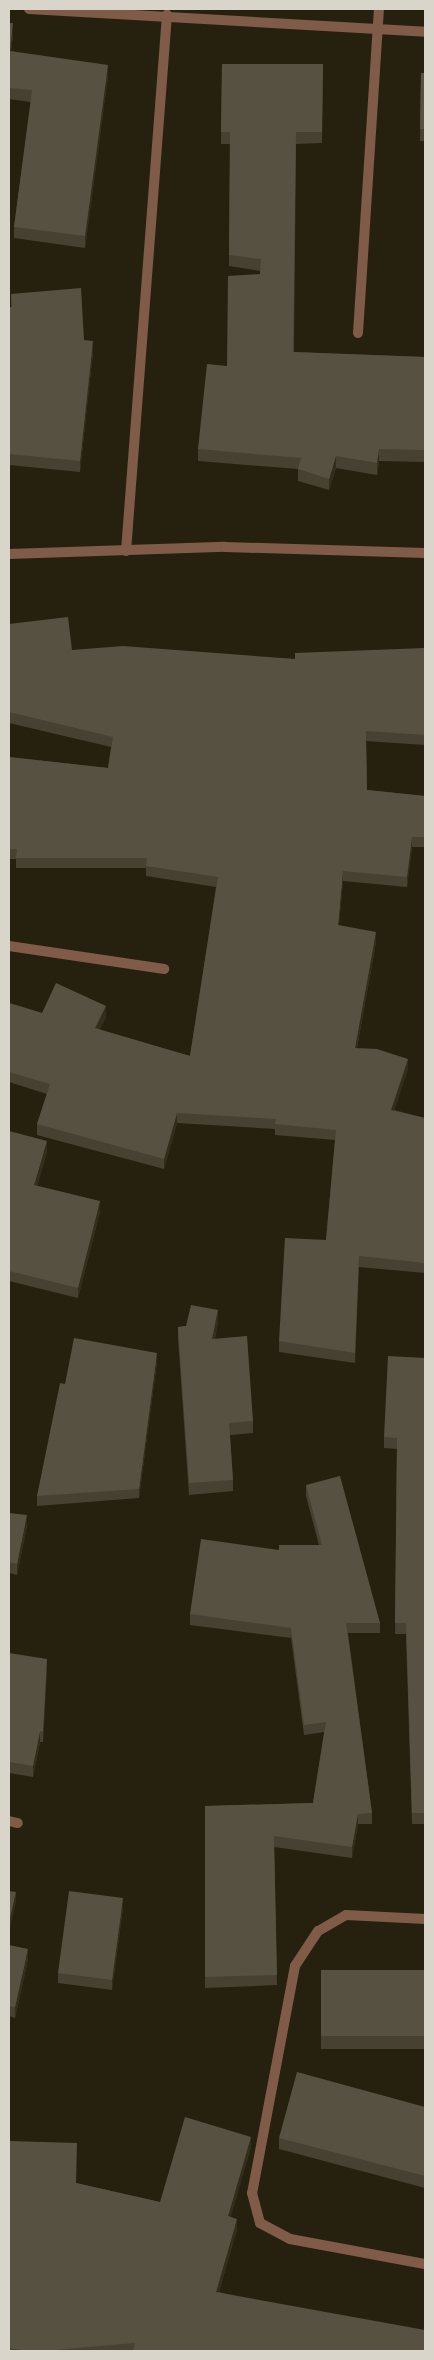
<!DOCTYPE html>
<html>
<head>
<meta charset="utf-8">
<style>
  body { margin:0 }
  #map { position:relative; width:434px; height:2360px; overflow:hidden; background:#26210f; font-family:"Sofia Sans Condensed",sans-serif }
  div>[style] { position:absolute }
  .minor>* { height:10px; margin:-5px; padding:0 5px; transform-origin:5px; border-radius:5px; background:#7f5b48 }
  .tertiary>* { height:10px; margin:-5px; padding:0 5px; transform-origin:5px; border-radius:5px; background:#7f5b48 }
  .wall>* { inset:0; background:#464130 }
  .shaded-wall>* { inset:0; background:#332e1c }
  .building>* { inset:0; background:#565140 }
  span { translate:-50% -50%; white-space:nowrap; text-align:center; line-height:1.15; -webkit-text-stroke:4px #0d0b04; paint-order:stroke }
  .frame { position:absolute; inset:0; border:10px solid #d9d5ca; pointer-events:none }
</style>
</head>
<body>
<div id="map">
  <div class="minor">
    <i style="left:29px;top:9px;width:397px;rotate:3.3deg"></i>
    <i style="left:358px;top:333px;width:325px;rotate:-86.3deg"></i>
    <i style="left:126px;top:551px;width:538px;rotate:-85.63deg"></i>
    <i style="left:9px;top:946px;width:157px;rotate:8.4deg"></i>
    <i style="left:9px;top:1821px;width:9px;rotate:13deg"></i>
    <i style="left:425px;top:1919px;width:79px;rotate:-177.1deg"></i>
    <i style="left:346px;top:1915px;width:32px;rotate:150deg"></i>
    <i style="left:318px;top:1931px;width:42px;rotate:123.3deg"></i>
    <i style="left:295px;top:1966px;width:231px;rotate:100.7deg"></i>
    <i style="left:252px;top:2193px;width:31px;rotate:75deg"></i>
    <i style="left:260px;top:2223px;width:34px;rotate:28deg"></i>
    <i style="left:290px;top:2239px;width:137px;rotate:10.5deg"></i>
  </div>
  <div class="tertiary">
    <i style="left:9px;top:554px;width:216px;rotate:-1.9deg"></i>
    <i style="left:225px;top:547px;width:200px;rotate:1.7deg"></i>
  </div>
  <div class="wall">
    <i style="clip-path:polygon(9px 23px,13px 35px,11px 51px,108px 76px,85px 248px,14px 238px,14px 227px,31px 102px,9px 99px)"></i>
    <i style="clip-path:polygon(222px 64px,323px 64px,322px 143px,296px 144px,294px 352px,425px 357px,425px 462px,379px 461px,377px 475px,336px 468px,329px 490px,298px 481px,298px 469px,198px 461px,198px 449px,260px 274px,260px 271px,229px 266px,230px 144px,221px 144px)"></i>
    <i style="clip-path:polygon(421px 73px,425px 73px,425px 141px,420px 141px)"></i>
    <i style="clip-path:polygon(11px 294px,84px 340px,93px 352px,80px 472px,9px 465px,9px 307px,11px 307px)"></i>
    <i style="clip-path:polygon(9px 624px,72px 650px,295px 659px,425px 648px,425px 745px,366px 741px,367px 790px,425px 796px,425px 847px,412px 847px,407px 887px,343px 881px,339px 925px,376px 942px,357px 1048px,408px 1069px,394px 1110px,425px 1118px,425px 1273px,359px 1267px,355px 1363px,279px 1352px,279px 1341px,326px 1240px,335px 1140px,275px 1135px,275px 1129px,177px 1123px,164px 1169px,37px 1135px,37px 1124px,47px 1094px,9px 1082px,9px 1003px,42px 1013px,106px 1017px,99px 1030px,190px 1056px,216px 887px,146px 876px,146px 868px,16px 868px,16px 859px,9px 859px,9px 757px,108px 768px,111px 747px,9px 723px)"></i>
    <i style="clip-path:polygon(9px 1131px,47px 1152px,37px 1186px,100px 1212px,78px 1298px,9px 1281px)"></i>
    <i style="clip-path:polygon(218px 1322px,215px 1339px,253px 1421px,253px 1433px,230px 1435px,233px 1480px,233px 1491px,189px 1495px,178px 1339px,178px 1327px)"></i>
    <i style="clip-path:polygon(425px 1358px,425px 1824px,412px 1824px,406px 1634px,395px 1634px,397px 1449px,384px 1448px,384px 1437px)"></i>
    <i style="clip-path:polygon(157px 1362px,139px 1498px,37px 1506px,37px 1496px,65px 1384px)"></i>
    <i style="clip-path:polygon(306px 1485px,380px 1623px,380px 1633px,348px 1633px,372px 1813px,372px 1824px,358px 1824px,352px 1858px,274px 1847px,277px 1985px,205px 1988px,205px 1806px,313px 1803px,324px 1732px,304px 1735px,291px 1638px,190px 1625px,190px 1614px,279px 1550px,319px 1545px,306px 1496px)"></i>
    <i style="clip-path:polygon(9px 1513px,27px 1526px,17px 1575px,9px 1573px)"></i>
    <i style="clip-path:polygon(9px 1653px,47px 1670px,43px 1742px,40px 1742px,33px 1777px,9px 1773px)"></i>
    <i style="clip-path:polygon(123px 1908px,112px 1990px,58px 1983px,58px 1973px)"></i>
    <i style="clip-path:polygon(9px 1945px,28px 1960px,15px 2018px,9px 2016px)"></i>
    <i style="clip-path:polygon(321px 1970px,425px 1970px,425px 2049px,321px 2049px)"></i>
    <i style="clip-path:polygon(425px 2107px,425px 2188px,279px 2149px,279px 2138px)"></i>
    <i style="clip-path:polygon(9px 2141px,76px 2183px,160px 2202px,251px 2147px,230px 2217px,237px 2229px,219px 2292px,425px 2351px,9px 2351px)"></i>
  </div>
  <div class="shaded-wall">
    <i style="clip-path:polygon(13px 23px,13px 35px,10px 63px,10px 51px)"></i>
    <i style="clip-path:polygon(108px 65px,108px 76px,85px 248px,85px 236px)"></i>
    <i style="clip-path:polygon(93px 341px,93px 352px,80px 472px,80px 461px)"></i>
    <i style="clip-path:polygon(379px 449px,379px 461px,377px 475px,377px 463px)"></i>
    <i style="clip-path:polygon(336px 456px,336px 468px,329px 490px,329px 479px)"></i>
    <i style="clip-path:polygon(412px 837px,412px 847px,407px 887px,407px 877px)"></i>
    <i style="clip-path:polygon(343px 871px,343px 881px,338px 936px,338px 925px)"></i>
    <i style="clip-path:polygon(376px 932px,376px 942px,355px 1058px,355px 1048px)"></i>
    <i style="clip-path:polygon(106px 1006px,106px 1017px,95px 1039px,95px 1028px)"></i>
    <i style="clip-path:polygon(408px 1059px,408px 1069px,391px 1120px,391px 1110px)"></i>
    <i style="clip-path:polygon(177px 1113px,177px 1123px,164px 1169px,164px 1159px)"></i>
    <i style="clip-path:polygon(47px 1141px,47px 1152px,34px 1196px,34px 1185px)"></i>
    <i style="clip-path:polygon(100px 1201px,100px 1212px,78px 1298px,78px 1288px)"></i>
    <i style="clip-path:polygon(359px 1256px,359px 1267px,355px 1363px,355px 1353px)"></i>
    <i style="clip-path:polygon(218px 1310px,218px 1322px,212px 1351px,212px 1339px)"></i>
    <i style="clip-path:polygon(157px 1353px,157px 1362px,139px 1498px,139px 1489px)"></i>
    <i style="clip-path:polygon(27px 1515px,27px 1526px,17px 1575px,17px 1564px)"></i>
    <i style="clip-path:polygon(47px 1659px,47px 1670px,43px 1742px,43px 1731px)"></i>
    <i style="clip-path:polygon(40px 1731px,40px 1742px,33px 1777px,33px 1766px)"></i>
    <i style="clip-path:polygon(358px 1814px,358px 1824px,352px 1858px,352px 1847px)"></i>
    <i style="clip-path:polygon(16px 1892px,16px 1903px,9px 1933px,9px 1923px)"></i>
    <i style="clip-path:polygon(123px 1898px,123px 1908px,112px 1990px,112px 1980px)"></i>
    <i style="clip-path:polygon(28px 1949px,28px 1960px,15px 2018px,15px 2007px)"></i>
    <i style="clip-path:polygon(251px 2137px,251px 2147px,228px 2227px,228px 2216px)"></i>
    <i style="clip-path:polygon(237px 2219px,237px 2229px,216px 2302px,216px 2292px)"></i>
  </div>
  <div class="building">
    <i style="clip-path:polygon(9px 23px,13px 23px,10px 51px,108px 65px,85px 236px,14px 227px,32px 90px,9px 88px)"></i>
    <i style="clip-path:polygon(222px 64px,323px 64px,322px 132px,296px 132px,293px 352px,425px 357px,425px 450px,379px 449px,377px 463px,336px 456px,329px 479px,298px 469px,301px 458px,198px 449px,207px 364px,227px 366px,228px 276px,260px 274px,261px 259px,229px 255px,230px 132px,221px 132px)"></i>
    <i style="clip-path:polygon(421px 73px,425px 73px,425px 129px,420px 129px)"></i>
    <i style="clip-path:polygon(81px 288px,84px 340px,93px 341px,80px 461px,9px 454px,9px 307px,12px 307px,11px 294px)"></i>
    <i style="clip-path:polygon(68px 617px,72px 650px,123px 646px,295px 659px,295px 653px,425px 648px,425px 735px,366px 731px,367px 790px,425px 796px,425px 837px,412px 837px,407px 877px,343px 871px,338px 925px,376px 932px,355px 1048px,377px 1049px,408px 1059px,391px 1110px,425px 1118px,425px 1263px,359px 1256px,355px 1353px,279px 1341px,285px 1238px,326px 1240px,336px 1130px,275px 1124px,276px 1119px,177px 1113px,164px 1159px,37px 1124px,50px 1084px,9px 1072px,9px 1003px,42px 1013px,56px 983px,106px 1006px,95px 1028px,190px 1056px,218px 877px,146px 866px,147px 858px,16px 858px,17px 849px,9px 849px,9px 757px,108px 768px,113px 737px,9px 712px,9px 624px)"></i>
    <i style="clip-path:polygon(9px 1131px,47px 1141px,34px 1185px,100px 1201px,78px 1288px,9px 1271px)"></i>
    <i style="clip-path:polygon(191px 1305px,218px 1310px,212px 1339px,247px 1336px,253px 1421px,229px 1423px,233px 1480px,189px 1483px,178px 1327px,186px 1326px)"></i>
    <i style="clip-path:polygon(74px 1338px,157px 1353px,139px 1489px,37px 1496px,60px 1383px,65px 1384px)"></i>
    <i style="clip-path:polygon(388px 1356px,425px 1358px,425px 1813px,412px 1813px,406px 1623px,395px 1623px,397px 1438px,384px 1437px)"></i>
    <i style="clip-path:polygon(340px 1476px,380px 1623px,346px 1623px,372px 1813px,358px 1814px,352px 1847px,274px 1836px,277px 1975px,205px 1977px,205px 1806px,313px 1803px,326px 1722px,304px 1725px,291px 1628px,190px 1614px,201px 1539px,279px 1550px,279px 1545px,322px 1545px,306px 1485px)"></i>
    <i style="clip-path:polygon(9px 1513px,27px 1515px,17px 1564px,9px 1562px)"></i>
    <i style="clip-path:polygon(9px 1653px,47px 1659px,43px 1731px,40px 1731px,33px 1766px,9px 1762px)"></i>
    <i style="clip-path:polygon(9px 1891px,16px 1892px,9px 1923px)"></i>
    <i style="clip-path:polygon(69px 1891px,123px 1898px,112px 1980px,58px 1973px)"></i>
    <i style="clip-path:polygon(9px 1945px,28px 1949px,15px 2007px,9px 2006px)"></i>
    <i style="clip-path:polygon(321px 1970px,425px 1970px,425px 2036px,321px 2036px)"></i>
    <i style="clip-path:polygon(297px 2072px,425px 2107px,425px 2176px,279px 2138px)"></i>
    <i style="clip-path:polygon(185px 2117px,251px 2137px,228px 2216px,237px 2219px,216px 2292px,425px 2330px,425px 2351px,133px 2351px,135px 2343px,44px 2351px,27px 2351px,9px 2348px,9px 2141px,77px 2143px,76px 2183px,160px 2202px)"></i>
  </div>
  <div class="frame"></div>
</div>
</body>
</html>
